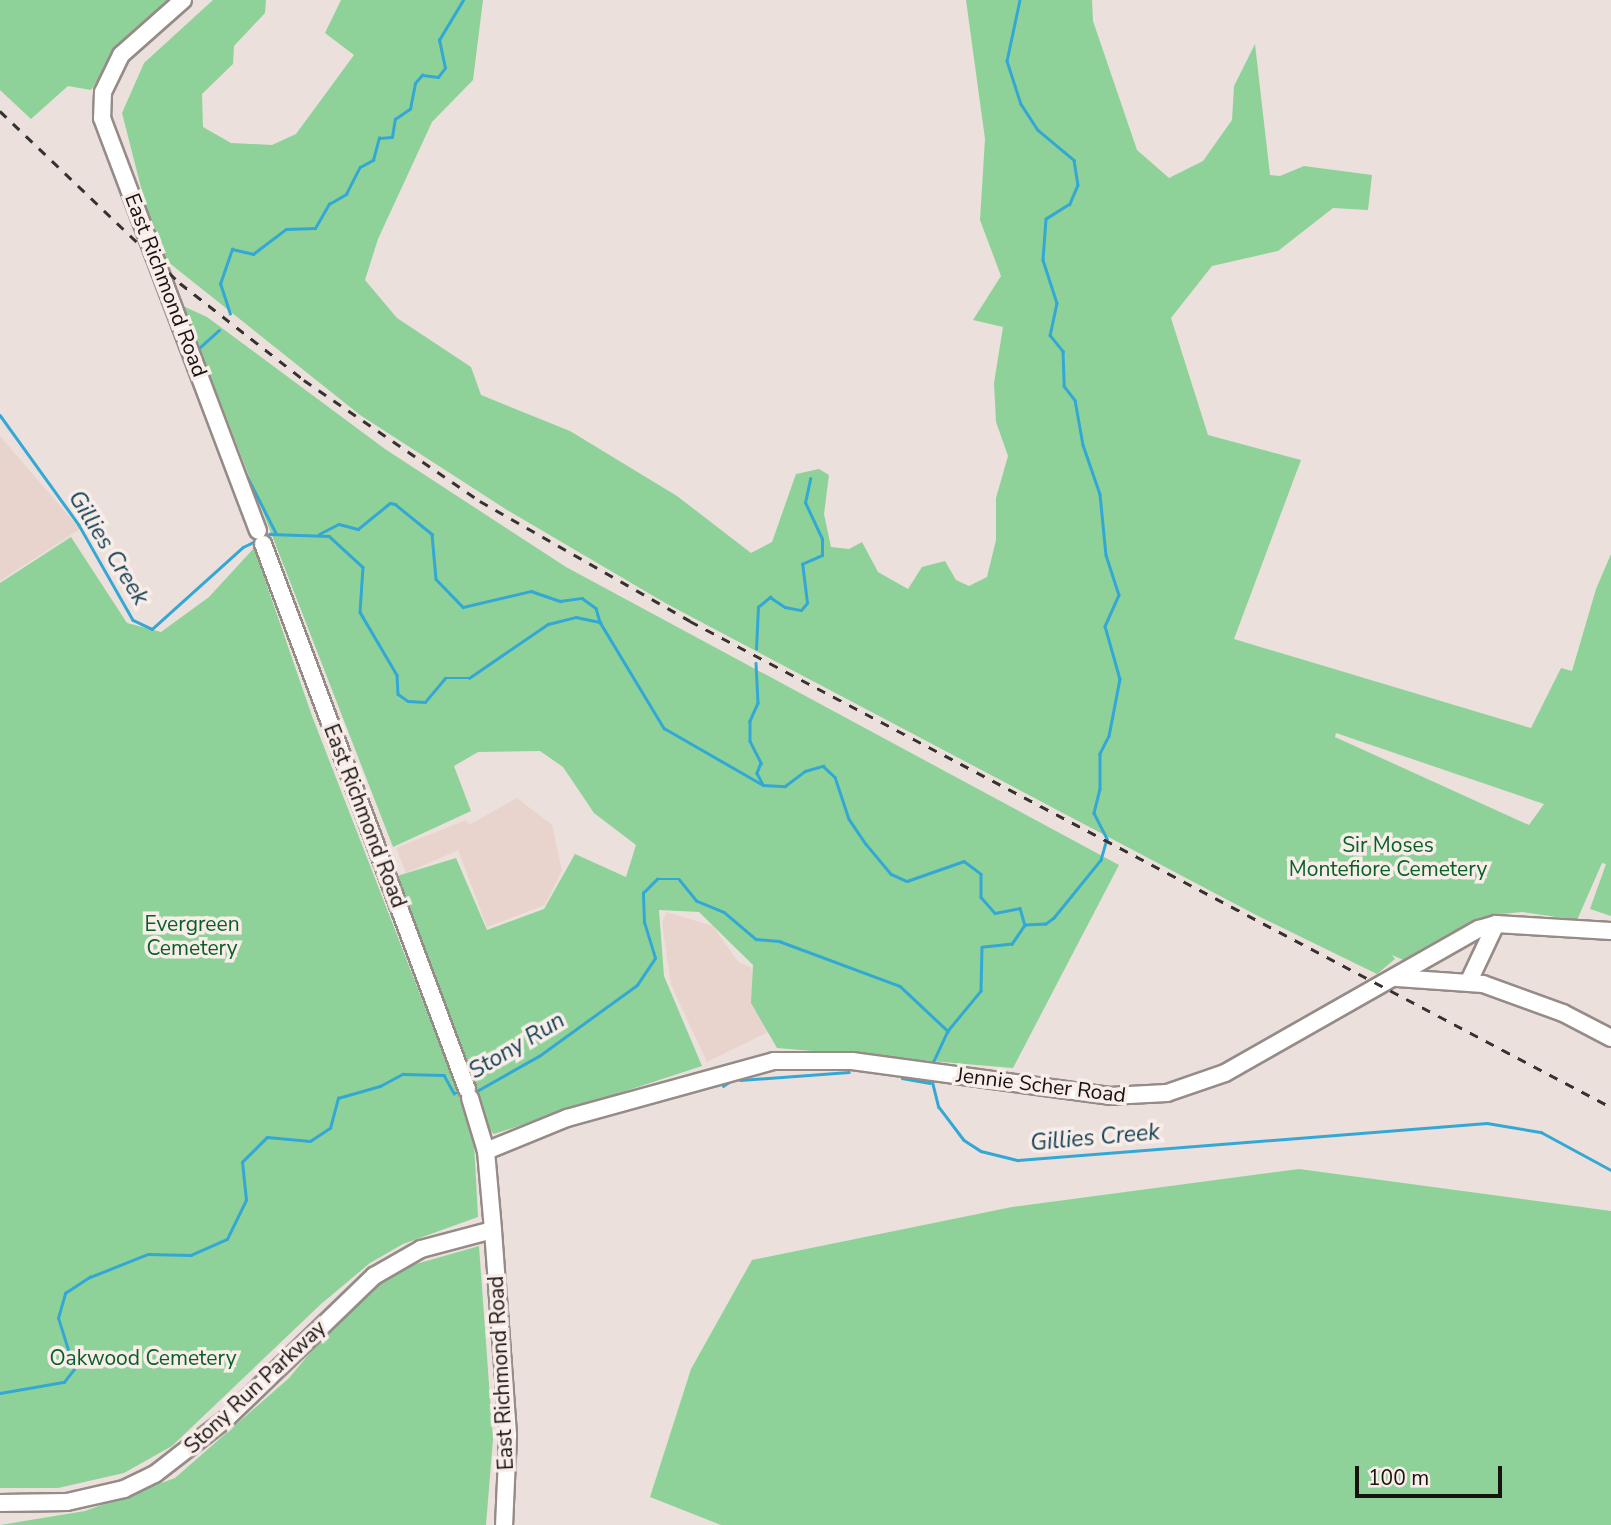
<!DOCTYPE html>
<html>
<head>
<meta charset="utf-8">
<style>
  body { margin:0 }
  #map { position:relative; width:1611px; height:1525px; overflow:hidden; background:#ebe0dc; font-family:"Nunito Sans",sans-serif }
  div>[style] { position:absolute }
  .built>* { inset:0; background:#e8d4cd }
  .green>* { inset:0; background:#8ed299 }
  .stream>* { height:2.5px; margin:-1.25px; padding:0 1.25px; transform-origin:1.25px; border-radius:1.25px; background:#34a8d4 }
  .roads { filter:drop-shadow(2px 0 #958b87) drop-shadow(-2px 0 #958b87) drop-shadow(0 2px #958b87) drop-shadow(0 -2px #958b87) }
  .secondary>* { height:16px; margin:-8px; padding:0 8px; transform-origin:8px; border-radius:8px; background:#fff }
  .rail>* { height:2.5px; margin-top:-1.25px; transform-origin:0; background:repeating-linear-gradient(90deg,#35312f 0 9px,transparent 0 18px) }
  span { translate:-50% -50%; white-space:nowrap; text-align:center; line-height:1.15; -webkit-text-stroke:7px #f9ede9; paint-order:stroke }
  .street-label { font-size:21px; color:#161311 }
  .park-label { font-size:21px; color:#066127 }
  .water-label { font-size:23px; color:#134355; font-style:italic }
  .scale { position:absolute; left:1355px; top:1466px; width:147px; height:32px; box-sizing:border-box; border:4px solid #161311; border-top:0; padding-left:9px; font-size:21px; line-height:24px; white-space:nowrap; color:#161311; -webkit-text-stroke:5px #f9ede9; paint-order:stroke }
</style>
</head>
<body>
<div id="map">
  <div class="built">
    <i style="clip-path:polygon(0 436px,80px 529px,0 581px)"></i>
    <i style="clip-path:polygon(517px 798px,552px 825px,562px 871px,545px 905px,487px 927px,458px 850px,406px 873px,396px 848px,466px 820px,469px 825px)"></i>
    <i style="clip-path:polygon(666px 912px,713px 926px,738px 962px,751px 967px,757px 1009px,768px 1032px,707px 1062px,671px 985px,662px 923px)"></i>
  </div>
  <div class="green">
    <i style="clip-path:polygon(0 0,172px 0,124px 42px,91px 90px,68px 86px,31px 119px,0 90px)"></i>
    <i style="clip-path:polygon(evenodd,213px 0,266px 0,265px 13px,234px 46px,233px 64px,202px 94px,203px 127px,231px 143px,272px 145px,296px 134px,354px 55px,325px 33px,341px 0,483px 0,473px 80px,432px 122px,378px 239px,365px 280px,397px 318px,471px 367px,481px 395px,570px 431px,677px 496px,751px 553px,772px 542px,796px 474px,819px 469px,829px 475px,824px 514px,831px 547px,849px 549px,862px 542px,878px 572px,908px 589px,922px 567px,945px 561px,956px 580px,969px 586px,987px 577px,996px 540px,996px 498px,1008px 456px,996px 422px,994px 383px,1003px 327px,973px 320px,1001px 276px,980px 220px,985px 139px,966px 0,1092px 0,1093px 21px,1137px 150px,1169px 178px,1203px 161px,1232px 120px,1234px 86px,1255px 44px,1270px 175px,1280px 176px,1304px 166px,1372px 175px,1368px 210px,1333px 208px,1278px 251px,1212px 266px,1171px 318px,1208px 435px,1301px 460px,1234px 639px,1531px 728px,1561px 668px,1572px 671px,1596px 589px,1611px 554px,1611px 916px,1590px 909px,1606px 864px,1602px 863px,1577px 920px,1522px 912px,1500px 914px,1410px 963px,1392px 955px,1395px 959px,1377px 974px,1258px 916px,667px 604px,507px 510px,360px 415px,158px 254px,122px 113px,144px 63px,213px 0,1336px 733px,1544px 804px,1529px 825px,1335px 737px,1336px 733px)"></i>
    <i style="clip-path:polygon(183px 306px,207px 317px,385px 449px,566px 567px,1119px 865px,1013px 1068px,777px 1048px,751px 1003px,753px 965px,699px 912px,659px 910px,664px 976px,702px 1066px,494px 1134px,489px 1130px,397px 876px,456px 858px,487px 930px,544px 909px,575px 854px,626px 877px,636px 845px,594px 813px,563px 767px,540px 751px,478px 752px,454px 766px,471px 811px,393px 847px)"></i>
    <i style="clip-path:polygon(71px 537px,127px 623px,161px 632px,209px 597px,254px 548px,312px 716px,463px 1105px,474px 1143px,478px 1217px,403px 1244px,370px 1263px,321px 1304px,172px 1446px,124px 1473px,58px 1488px,0 1488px,0 583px)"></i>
    <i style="clip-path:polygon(1299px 1169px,1611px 1211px,1611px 1525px,721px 1525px,650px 1497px,691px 1369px,752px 1260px,1012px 1207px)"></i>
    <i style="clip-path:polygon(479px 1246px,493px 1439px,486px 1525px,0 1525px,85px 1511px,175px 1478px,289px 1378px,374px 1276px)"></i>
  </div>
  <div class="stream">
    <i style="left:1020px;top:0;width:62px;rotate:102deg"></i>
    <i style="left:1007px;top:61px;width:45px;rotate:72deg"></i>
    <i style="left:1021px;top:104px;width:31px;rotate:57deg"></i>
    <i style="left:1038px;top:130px;width:47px;rotate:39.8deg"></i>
    <i style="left:1074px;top:160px;width:25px;rotate:81deg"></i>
    <i style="left:1078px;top:185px;width:21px;rotate:113deg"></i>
    <i style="left:1070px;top:204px;width:28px;rotate:148deg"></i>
    <i style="left:1046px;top:219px;width:41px;rotate:94.2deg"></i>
    <i style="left:1043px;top:260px;width:45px;rotate:72deg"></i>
    <i style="left:1057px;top:303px;width:33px;rotate:102deg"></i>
    <i style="left:1050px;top:335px;width:21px;rotate:51deg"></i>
    <i style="left:1063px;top:351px;width:35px;rotate:88deg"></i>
    <i style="left:1064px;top:386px;width:18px;rotate:52deg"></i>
    <i style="left:1075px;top:400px;width:46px;rotate:79.9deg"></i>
    <i style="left:1083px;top:445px;width:52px;rotate:70.9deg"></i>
    <i style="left:1100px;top:494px;width:61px;rotate:84.4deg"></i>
    <i style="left:1106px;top:555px;width:42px;rotate:72deg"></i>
    <i style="left:1119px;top:595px;width:34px;rotate:114deg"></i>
    <i style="left:1105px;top:626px;width:55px;rotate:74.2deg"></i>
    <i style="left:1120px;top:679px;width:58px;rotate:100.9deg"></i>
    <i style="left:1109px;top:736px;width:20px;rotate:117deg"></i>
    <i style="left:1100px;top:754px;width:35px;rotate:90deg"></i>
    <i style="left:1100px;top:789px;width:25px;rotate:104deg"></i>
    <i style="left:1094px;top:813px;width:29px;rotate:63deg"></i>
    <i style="left:1107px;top:839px;width:22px;rotate:106deg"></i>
    <i style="left:1101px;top:860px;width:75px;rotate:129deg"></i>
    <i style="left:1054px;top:918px;width:10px;rotate:143deg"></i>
    <i style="left:1046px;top:924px;width:20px;rotate:177deg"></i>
    <i style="left:230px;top:314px;width:32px;rotate:-108deg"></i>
    <i style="left:220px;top:284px;width:37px;rotate:-71deg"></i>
    <i style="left:232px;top:249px;width:22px;rotate:13deg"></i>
    <i style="left:253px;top:254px;width:41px;rotate:-37.1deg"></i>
    <i style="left:286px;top:229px;width:29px;rotate:-2deg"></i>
    <i style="left:315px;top:228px;width:28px;rotate:-60deg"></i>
    <i style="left:329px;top:204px;width:20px;rotate:-30deg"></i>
    <i style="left:346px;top:194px;width:30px;rotate:-63deg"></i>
    <i style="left:360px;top:167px;width:15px;rotate:-28deg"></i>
    <i style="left:373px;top:160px;width:23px;rotate:-75deg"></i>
    <i style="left:379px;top:138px;width:13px;rotate:-4deg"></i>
    <i style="left:392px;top:137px;width:18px;rotate:-81deg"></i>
    <i style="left:395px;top:119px;width:18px;rotate:-34deg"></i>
    <i style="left:410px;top:109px;width:26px;rotate:-79deg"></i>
    <i style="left:415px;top:83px;width:11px;rotate:-49deg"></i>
    <i style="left:422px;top:75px;width:16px;rotate:7deg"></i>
    <i style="left:438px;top:77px;width:11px;rotate:-52deg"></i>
    <i style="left:445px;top:68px;width:29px;rotate:-102deg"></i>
    <i style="left:439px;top:40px;width:47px;rotate:-59deg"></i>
    <i style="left:200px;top:355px;width:6px;rotate:-108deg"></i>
    <i style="left:198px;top:349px;width:28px;rotate:-42deg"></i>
    <i style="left:0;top:415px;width:135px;rotate:54.3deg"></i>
    <i style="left:79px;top:525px;width:109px;rotate:60.4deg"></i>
    <i style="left:133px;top:620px;width:21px;rotate:25deg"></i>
    <i style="left:152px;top:629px;width:122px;rotate:-42deg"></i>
    <i style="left:243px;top:547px;width:30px;rotate:-26deg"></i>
    <i style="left:270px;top:534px;width:59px;rotate:1.9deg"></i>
    <i style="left:329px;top:536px;width:46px;rotate:42.4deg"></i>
    <i style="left:363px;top:567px;width:45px;rotate:93.8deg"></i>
    <i style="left:360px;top:612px;width:73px;rotate:59.6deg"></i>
    <i style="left:397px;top:675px;width:19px;rotate:87deg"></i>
    <i style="left:398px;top:694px;width:12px;rotate:35deg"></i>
    <i style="left:408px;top:701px;width:17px;rotate:3deg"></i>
    <i style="left:425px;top:702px;width:31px;rotate:-50deg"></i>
    <i style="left:445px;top:678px;width:24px"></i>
    <i style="left:469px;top:678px;width:96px;rotate:-34.4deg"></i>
    <i style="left:548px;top:624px;width:29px;rotate:-14deg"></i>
    <i style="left:576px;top:617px;width:25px;rotate:12deg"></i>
    <i style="left:600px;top:622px;width:124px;rotate:58.9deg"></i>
    <i style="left:664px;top:728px;width:114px;rotate:29.9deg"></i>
    <i style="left:763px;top:785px;width:22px;rotate:3deg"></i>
    <i style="left:785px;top:786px;width:25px;rotate:-37deg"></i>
    <i style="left:805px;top:771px;width:19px;rotate:-16deg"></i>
    <i style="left:823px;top:766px;width:16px;rotate:43deg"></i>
    <i style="left:835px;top:777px;width:44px;rotate:71.6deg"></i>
    <i style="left:849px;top:819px;width:30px;rotate:56deg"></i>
    <i style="left:866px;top:844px;width:39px;rotate:50deg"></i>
    <i style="left:891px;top:874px;width:17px;rotate:24deg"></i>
    <i style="left:907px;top:881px;width:60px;rotate:-19.3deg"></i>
    <i style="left:964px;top:861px;width:21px;rotate:37deg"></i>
    <i style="left:981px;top:874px;width:23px;rotate:90deg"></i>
    <i style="left:981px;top:897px;width:21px;rotate:49deg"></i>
    <i style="left:995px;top:913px;width:25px;rotate:-11deg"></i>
    <i style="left:1020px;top:908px;width:18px;rotate:74deg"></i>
    <i style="left:1025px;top:925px;width:23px;rotate:124deg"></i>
    <i style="left:1012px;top:944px;width:30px;rotate:174deg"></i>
    <i style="left:982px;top:947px;width:44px;rotate:91.3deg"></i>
    <i style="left:981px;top:991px;width:52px;rotate:129.5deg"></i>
    <i style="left:948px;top:1031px;width:38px;rotate:115deg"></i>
    <i style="left:242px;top:466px;width:75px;rotate:63.1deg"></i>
    <i style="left:319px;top:534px;width:22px;rotate:-27deg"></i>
    <i style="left:339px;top:524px;width:20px;rotate:15deg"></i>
    <i style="left:358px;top:529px;width:41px;rotate:-39.1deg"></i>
    <i style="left:390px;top:503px;width:5px;rotate:11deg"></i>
    <i style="left:395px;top:504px;width:48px;rotate:39deg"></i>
    <i style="left:432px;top:534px;width:45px;rotate:84.9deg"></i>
    <i style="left:436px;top:579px;width:39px;rotate:46deg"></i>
    <i style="left:463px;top:607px;width:70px;rotate:-13.2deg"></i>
    <i style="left:531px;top:591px;width:31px;rotate:19deg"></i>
    <i style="left:560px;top:601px;width:22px;rotate:-8deg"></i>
    <i style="left:582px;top:598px;width:17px;rotate:36deg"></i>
    <i style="left:596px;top:608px;width:15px;rotate:74deg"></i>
    <i style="left:756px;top:649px;width:42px;rotate:-87.3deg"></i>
    <i style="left:758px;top:607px;width:16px;rotate:-40deg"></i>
    <i style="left:770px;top:597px;width:18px;rotate:34deg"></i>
    <i style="left:785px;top:607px;width:16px;rotate:11deg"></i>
    <i style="left:801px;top:610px;width:9px;rotate:-49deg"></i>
    <i style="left:807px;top:603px;width:39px;rotate:-97deg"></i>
    <i style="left:802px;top:564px;width:22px;rotate:-24deg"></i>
    <i style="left:822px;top:555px;width:16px;rotate:-90deg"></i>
    <i style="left:822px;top:539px;width:40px;rotate:-115deg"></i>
    <i style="left:805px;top:503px;width:25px;rotate:-78deg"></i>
    <i style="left:756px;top:663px;width:40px;rotate:87.1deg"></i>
    <i style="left:758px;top:703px;width:20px;rotate:114deg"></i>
    <i style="left:750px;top:721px;width:20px;rotate:90deg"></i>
    <i style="left:750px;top:741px;width:25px;rotate:63deg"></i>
    <i style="left:761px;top:763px;width:11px;rotate:112deg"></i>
    <i style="left:757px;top:773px;width:13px;rotate:63deg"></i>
    <i style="left:931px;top:1076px;width:32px;rotate:76deg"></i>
    <i style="left:939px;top:1107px;width:41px;rotate:52.9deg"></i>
    <i style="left:964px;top:1140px;width:20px;rotate:33deg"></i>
    <i style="left:981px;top:1151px;width:38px;rotate:14deg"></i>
    <i style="left:1018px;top:1160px;width:470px;rotate:-4.5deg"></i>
    <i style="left:1487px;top:1123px;width:55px;rotate:9.5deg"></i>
    <i style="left:1541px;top:1132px;width:80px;rotate:28.5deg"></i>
    <i style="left:902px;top:1078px;width:28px;rotate:10deg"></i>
    <i style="left:740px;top:1080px;width:109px;rotate:-4.2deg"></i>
    <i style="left:723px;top:1086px;width:7px;rotate:-34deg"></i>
    <i style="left:475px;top:1092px;width:73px;rotate:-29.4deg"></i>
    <i style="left:539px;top:1056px;width:121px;rotate:-35.9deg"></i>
    <i style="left:637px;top:985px;width:32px;rotate:-56deg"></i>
    <i style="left:655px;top:958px;width:37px;rotate:-107deg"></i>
    <i style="left:644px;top:923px;width:30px;rotate:-92deg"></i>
    <i style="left:643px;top:893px;width:20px;rotate:-45deg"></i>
    <i style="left:657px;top:879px;width:22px"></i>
    <i style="left:679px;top:879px;width:28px;rotate:51deg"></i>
    <i style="left:697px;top:901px;width:29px;rotate:22deg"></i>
    <i style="left:724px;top:912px;width:42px;rotate:40.2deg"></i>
    <i style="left:756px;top:939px;width:23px;rotate:5deg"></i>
    <i style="left:779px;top:941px;width:129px;rotate:20.4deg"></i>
    <i style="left:900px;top:986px;width:66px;rotate:43.2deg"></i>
    <i style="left:0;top:1393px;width:65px;rotate:-9.8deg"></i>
    <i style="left:64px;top:1382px;width:16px;rotate:-52deg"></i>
    <i style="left:74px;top:1369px;width:53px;rotate:-107.4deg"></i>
    <i style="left:58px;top:1318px;width:26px;rotate:-74deg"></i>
    <i style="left:65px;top:1293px;width:30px;rotate:-33deg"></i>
    <i style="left:90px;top:1277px;width:62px;rotate:-21.6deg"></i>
    <i style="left:148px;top:1254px;width:43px;rotate:1.3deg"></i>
    <i style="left:191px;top:1255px;width:39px;rotate:-24deg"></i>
    <i style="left:227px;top:1239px;width:43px;rotate:-64deg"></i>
    <i style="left:246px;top:1200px;width:38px;rotate:-96deg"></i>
    <i style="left:242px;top:1162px;width:35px;rotate:-45deg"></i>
    <i style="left:267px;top:1137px;width:43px;rotate:5.3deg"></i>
    <i style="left:310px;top:1141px;width:24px;rotate:-33deg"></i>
    <i style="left:330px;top:1128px;width:31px;rotate:-75deg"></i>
    <i style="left:338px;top:1098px;width:44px;rotate:-15.9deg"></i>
    <i style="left:380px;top:1086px;width:26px;rotate:-28deg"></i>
    <i style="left:403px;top:1074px;width:41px;rotate:1.4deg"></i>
    <i style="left:444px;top:1075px;width:21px;rotate:61deg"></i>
    <i style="left:454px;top:1093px;width:7px"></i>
  </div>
  <div class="roads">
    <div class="secondary">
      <i style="left:183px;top:0;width:83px;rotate:138.4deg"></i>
      <i style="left:121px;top:55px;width:41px;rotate:115.9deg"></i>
      <i style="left:103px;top:92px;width:26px;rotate:92deg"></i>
      <i style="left:102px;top:118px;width:441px;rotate:69.3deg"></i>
      <i style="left:263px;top:544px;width:582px;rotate:69.48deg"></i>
      <i style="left:1397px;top:978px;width:86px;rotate:4deg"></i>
      <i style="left:1483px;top:984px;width:85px;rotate:19.9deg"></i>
      <i style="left:1563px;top:1013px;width:54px;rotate:27.5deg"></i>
      <i style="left:1469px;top:981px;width:63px;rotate:-64.7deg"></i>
      <i style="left:470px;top:1098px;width:55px;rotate:73.2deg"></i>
      <i style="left:486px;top:1151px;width:79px;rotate:84.9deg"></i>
      <i style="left:493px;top:1230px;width:206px;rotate:85.8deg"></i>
      <i style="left:508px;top:1435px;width:90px;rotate:92.5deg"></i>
      <i style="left:486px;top:1151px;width:87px;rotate:-22.2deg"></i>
      <i style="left:567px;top:1118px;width:215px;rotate:-15.4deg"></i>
      <i style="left:774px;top:1061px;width:78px"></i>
      <i style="left:852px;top:1061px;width:260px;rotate:7.7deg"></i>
      <i style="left:1110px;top:1096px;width:57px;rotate:-3deg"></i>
      <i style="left:1167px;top:1093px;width:61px;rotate:-19deg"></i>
      <i style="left:1225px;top:1073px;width:292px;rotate:-29.6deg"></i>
      <i style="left:1479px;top:929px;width:18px;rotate:-16deg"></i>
      <i style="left:1496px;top:924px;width:115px;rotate:3.5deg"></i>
      <i style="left:0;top:1503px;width:67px;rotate:-0.9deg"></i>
      <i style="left:67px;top:1502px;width:58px;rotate:-12.8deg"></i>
      <i style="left:124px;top:1489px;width:34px;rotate:-26deg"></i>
      <i style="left:155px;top:1474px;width:90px;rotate:-37.8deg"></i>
      <i style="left:226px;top:1419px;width:206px;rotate:-44deg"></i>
      <i style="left:374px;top:1276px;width:54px;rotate:-29.9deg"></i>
      <i style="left:421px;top:1249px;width:74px;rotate:-14.8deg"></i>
    </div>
  </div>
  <div class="rail">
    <i style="left:0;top:111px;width:249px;rotate:43.7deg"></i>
    <i style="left:180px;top:283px;width:157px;rotate:38deg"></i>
    <i style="left:304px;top:380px;width:214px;rotate:34.5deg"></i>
    <i style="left:480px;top:501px;width:242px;rotate:29.7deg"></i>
    <i style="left:690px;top:621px;width:1041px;rotate:27.82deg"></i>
  </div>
  <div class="street-label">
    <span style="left:166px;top:285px;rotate:69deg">East Richmond Road</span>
    <span style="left:365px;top:816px;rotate:69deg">East Richmond Road</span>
    <span style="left:1041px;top:1085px;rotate:7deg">Jennie Scher Road</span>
    <span style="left:501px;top:1373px;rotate:-93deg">East Richmond Road</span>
    <span style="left:255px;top:1387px;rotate:-43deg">Stony Run Parkway</span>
  </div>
  <div class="park-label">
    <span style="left:1388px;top:857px">Sir Moses<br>Montefiore Cemetery</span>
    <span style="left:192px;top:936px">Evergreen<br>Cemetery</span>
    <span style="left:143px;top:1358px">Oakwood Cemetery</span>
  </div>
  <div class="water-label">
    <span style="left:108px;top:548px;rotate:58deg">Gillies Creek</span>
    <span style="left:517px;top:1046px;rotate:-31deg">Stony Run</span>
    <span style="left:1095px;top:1138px;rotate:-5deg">Gillies Creek</span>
  </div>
  <div class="scale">100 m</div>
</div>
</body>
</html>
